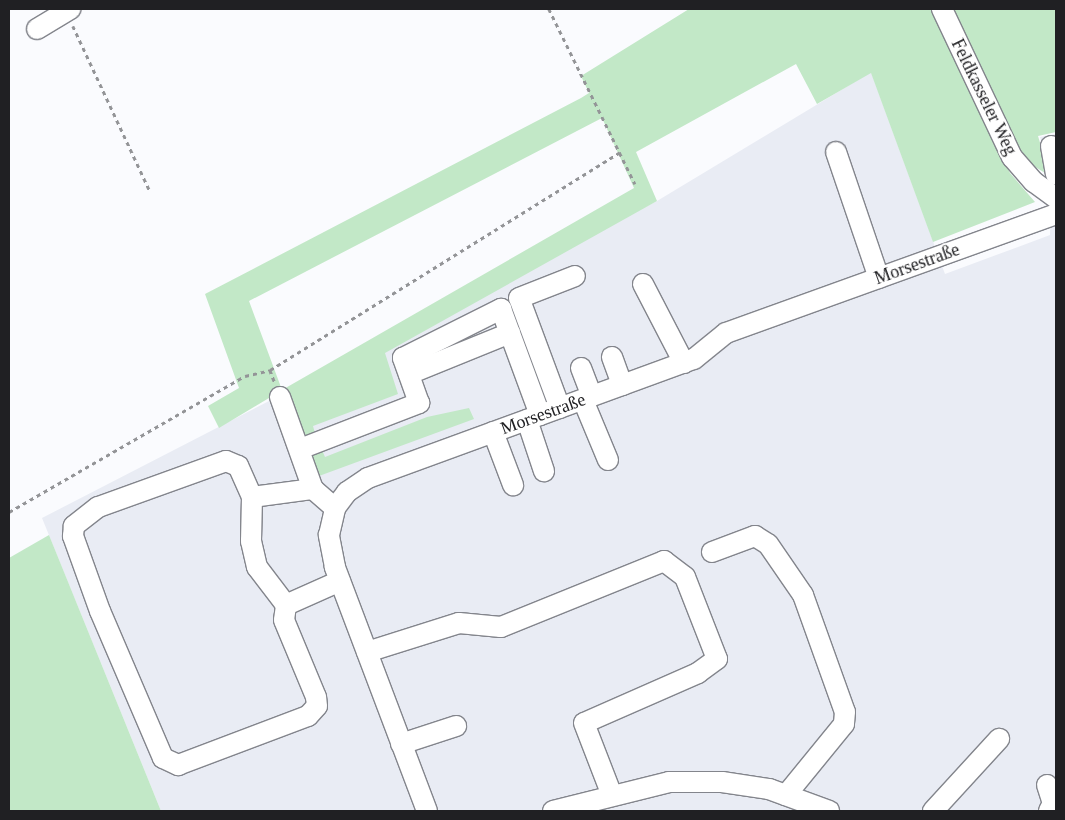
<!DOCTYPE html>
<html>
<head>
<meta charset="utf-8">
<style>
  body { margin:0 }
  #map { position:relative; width:1065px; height:820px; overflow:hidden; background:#fafbfe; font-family:"Times New Roman",serif }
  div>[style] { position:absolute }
  .built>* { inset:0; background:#e9ecf4 }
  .green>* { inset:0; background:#c2e8c7 }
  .path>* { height:2.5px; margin-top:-1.25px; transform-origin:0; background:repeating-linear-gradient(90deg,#939497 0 4px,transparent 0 8px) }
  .roads { filter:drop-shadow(1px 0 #83858c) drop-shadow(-1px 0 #83858c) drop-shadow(0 1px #83858c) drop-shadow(0 -1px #83858c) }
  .minor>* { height:20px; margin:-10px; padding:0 10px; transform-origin:10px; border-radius:10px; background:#fff }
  span { translate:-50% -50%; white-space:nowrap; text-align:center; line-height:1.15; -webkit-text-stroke:4px #fff; paint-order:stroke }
  .street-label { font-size:18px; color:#202023 }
  .frame { position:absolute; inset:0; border:10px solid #202023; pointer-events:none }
</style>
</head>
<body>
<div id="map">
  <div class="built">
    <i style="clip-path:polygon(871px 72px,945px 274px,1050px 235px,1051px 176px,1040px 137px,1056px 134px,1056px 811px,161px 811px,42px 518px,657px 201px)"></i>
  </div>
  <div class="green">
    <i style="clip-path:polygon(evenodd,689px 9px,934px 9px,1010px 173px,1035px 202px,933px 242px,871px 73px,817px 104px,796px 64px,636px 152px,657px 201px,385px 353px,398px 394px,313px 426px,316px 437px,306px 440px,274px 395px,219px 428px,208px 406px,239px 388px,205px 294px,581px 98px,589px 93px,581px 76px,689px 9px,602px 118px,634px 188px,282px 390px,249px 301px,602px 118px)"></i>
    <i style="clip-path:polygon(951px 9px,1056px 9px,1056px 132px,1038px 136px,1050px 176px,1032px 165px,1011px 138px)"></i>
    <i style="clip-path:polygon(469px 408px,474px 419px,319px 476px,311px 454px,322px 450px,325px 457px,427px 417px)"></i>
    <i style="clip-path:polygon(49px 535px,161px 811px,9px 811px,9px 558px)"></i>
  </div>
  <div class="path">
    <i style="left:549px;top:9px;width:195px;rotate:63.8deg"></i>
    <i style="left:73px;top:26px;width:182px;rotate:65deg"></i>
    <i style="left:270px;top:370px;width:14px;rotate:69deg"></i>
    <i style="left:9px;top:512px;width:272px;rotate:-30deg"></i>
    <i style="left:245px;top:376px;width:26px;rotate:-13deg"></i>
    <i style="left:270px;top:370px;width:412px;rotate:-31.9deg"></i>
  </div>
  <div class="roads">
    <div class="minor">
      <i style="left:942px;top:9px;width:164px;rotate:64.7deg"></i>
      <i style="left:1012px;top:157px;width:33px;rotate:49deg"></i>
      <i style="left:1034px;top:182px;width:27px;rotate:36deg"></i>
      <i style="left:37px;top:29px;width:39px;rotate:-31deg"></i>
      <i style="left:1051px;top:146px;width:29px;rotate:80deg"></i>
      <i style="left:836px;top:152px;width:133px;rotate:71.2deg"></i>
      <i style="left:643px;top:284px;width:89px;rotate:62.6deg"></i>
      <i style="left:612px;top:357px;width:30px;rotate:70deg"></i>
      <i style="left:581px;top:368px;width:30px;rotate:69deg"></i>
      <i style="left:409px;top:374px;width:109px;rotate:-22.1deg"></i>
      <i style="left:280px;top:397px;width:98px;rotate:70.3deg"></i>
      <i style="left:313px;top:489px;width:29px;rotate:41deg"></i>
      <i style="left:583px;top:400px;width:65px;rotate:67.4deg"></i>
      <i style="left:560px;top:408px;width:117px;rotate:-110.4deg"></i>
      <i style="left:519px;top:298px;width:60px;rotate:-21.4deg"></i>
      <i style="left:527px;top:420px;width:54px;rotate:71.6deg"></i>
      <i style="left:493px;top:432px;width:57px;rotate:69.3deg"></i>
      <i style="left:300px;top:449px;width:128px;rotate:-21.1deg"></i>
      <i style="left:419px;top:403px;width:48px;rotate:-109.6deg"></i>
      <i style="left:403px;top:358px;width:110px;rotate:-26.6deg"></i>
      <i style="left:501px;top:309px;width:113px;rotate:69.8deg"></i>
      <i style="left:252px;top:497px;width:62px;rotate:-7.5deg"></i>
      <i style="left:712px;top:552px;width:46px;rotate:-20.4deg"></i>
      <i style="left:755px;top:536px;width:15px;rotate:32deg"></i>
      <i style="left:768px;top:544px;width:62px;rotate:55.5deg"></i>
      <i style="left:803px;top:595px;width:124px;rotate:70.3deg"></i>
      <i style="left:845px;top:712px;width:12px;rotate:95deg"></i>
      <i style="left:844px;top:724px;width:92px;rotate:129.2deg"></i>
      <i style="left:286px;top:605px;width:48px;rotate:-127.3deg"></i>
      <i style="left:257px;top:567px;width:27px;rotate:-103deg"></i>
      <i style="left:251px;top:541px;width:44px;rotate:-88.7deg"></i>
      <i style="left:252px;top:497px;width:34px;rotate:-114deg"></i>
      <i style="left:238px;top:466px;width:13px;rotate:-157deg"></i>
      <i style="left:226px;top:461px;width:136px;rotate:160.2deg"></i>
      <i style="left:98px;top:507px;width:31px;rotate:142deg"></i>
      <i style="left:74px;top:526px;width:10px;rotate:96deg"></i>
      <i style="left:73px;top:536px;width:80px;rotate:70.2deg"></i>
      <i style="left:100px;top:611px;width:160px;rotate:66.8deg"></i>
      <i style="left:163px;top:758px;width:17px;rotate:25deg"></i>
      <i style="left:178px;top:765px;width:139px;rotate:-20.7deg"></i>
      <i style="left:308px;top:716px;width:13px;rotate:-48deg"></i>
      <i style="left:317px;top:706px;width:9px;rotate:-96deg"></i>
      <i style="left:316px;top:697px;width:83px;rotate:-112.6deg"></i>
      <i style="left:284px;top:620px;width:15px;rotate:-82deg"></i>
      <i style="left:286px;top:605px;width:59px;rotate:-24deg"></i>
      <i style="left:367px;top:652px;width:96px;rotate:-17.5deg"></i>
      <i style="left:459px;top:623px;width:42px;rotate:5.4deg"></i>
      <i style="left:501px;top:627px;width:176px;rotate:-22deg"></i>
      <i style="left:664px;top:561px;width:26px;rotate:37deg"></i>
      <i style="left:685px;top:577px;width:88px;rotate:68.7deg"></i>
      <i style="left:717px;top:659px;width:24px;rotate:144deg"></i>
      <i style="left:698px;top:673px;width:124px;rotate:156.3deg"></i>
      <i style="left:584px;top:723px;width:75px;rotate:68.9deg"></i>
      <i style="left:401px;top:744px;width:58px;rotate:-18.1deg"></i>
      <i style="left:1047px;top:785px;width:19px;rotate:72deg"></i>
      <i style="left:1053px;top:803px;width:9px;rotate:117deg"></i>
      <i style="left:427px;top:811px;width:261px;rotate:-110.7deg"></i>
      <i style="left:335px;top:567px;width:33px;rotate:-101deg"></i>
      <i style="left:329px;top:535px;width:28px;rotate:-77deg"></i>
      <i style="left:335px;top:508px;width:20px;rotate:-53deg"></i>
      <i style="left:347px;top:492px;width:25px;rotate:-34deg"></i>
      <i style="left:368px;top:478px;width:347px;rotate:-20.1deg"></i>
      <i style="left:694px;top:359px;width:41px;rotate:-39.1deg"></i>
      <i style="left:726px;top:333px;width:351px;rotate:-19.8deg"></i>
      <i style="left:553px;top:811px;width:120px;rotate:-14deg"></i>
      <i style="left:669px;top:782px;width:53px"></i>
      <i style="left:722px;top:782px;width:48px;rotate:8.5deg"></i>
      <i style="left:769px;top:789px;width:64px;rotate:20.1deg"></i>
      <i style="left:933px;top:811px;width:98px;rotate:-47.5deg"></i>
    </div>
  </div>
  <div class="street-label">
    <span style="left:984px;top:97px;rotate:64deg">Feldkasseler Weg</span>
    <span style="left:917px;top:264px;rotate:-20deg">Morsestraße</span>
    <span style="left:543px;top:414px;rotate:-20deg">Morsestraße</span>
  </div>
  <div class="frame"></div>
</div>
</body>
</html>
